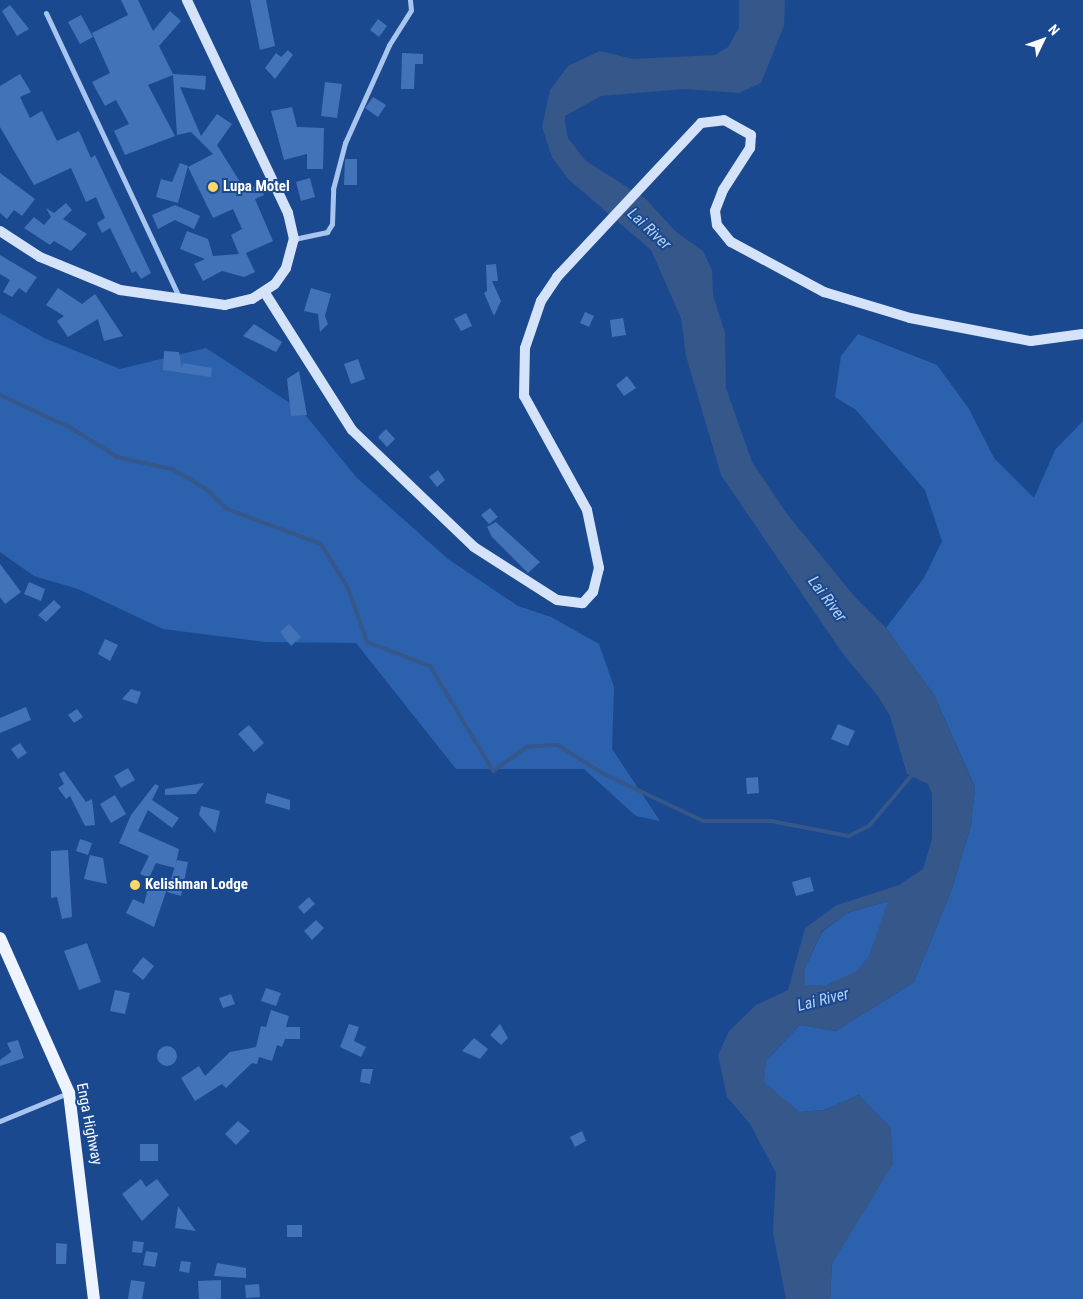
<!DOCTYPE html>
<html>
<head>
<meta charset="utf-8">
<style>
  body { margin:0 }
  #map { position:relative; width:1083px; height:1299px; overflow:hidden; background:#1a498f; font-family:"Roboto Condensed",sans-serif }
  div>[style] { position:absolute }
  .green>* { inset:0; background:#2c62ad }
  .water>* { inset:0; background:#35578a }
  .stream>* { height:4px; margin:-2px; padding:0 2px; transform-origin:2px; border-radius:2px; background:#35578a }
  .building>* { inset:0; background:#4272b7 }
  .round { border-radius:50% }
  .street>* { height:5px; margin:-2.5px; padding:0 2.5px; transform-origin:2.5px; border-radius:2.5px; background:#a7c5ee }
  .secondary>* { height:10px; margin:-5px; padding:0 5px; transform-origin:5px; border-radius:5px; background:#d4e3fa }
  .primary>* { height:12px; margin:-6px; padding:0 6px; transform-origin:6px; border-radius:6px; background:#eef4ff }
  .dots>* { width:14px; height:14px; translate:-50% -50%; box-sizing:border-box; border:2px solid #1a498f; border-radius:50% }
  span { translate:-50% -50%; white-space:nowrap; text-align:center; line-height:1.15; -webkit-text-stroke:4px #1a498f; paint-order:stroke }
  .poi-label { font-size:15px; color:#fff; font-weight:700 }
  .left { translate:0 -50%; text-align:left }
  .street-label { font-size:15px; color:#fff }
  .water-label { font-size:16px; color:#b3cff5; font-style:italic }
  .north { position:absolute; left:1018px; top:15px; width:50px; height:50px; -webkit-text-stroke:4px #1a498f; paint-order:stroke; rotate:48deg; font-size:14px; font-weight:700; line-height:20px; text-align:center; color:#fff }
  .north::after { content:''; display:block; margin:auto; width:18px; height:22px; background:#fff; clip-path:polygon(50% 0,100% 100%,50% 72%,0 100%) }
</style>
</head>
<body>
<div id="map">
  <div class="green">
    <i style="clip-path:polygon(0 313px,44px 338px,120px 369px,206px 348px,302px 411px,357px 478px,448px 559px,518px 606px,551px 617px,599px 644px,614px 687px,612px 749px,660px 821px,636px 816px,584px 769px,456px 769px,356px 643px,265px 642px,163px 629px,78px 589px,34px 576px,0 552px)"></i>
    <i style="clip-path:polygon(858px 334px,937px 365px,969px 409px,994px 458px,1034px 498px,1055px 450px,1083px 421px,1083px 1299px,830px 1299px,832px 1264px,860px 1212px,891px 1128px,859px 1095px,824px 1110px,799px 1112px,763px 1082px,766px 1061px,800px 1025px,836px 1031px,914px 982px,952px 889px,971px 825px,975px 787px,934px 695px,886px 628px,924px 578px,942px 541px,925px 490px,856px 410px,835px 397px,841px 356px)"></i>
    <i style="clip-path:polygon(889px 901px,869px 957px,856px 972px,825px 986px,805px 985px,805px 968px,822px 932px,847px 913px)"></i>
  </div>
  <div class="water">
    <i style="clip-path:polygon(evenodd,739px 0,785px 0,784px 26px,761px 83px,739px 93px,684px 89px,601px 96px,565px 116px,565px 123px,568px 138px,586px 161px,646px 199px,676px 232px,703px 251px,712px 270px,713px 295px,725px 333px,726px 388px,752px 462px,787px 514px,855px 597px,886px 628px,934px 695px,975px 788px,971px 825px,952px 889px,914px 982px,836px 1031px,800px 1025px,766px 1061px,764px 1082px,799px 1112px,824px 1110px,859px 1095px,891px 1128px,893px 1164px,832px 1264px,830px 1299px,786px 1299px,773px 1233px,776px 1173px,750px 1124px,727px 1097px,718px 1055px,729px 1031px,756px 1005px,788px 990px,805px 928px,837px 905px,899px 885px,923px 869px,932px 839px,932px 794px,928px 784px,907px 774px,890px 716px,878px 696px,843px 654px,721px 475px,686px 356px,681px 318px,651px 250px,568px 179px,552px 157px,542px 127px,550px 90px,568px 66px,600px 51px,633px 59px,715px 55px,728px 47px,739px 28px,739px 0,888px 901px,869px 957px,856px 971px,825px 986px,805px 985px,805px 968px,822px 931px,847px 913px,888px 901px)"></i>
  </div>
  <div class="stream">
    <i style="left:0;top:395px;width:78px;rotate:24.9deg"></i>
    <i style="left:71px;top:428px;width:54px;rotate:32.2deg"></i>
    <i style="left:117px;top:457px;width:56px;rotate:12.3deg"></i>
    <i style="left:172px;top:469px;width:39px;rotate:30deg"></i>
    <i style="left:206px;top:489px;width:29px;rotate:44deg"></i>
    <i style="left:227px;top:509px;width:100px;rotate:20.4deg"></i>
    <i style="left:321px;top:544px;width:52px;rotate:58.5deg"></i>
    <i style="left:348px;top:588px;width:57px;rotate:70.6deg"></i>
    <i style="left:367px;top:642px;width:67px;rotate:20.9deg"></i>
    <i style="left:430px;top:666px;width:122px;rotate:59deg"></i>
    <i style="left:493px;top:771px;width:42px;rotate:-35.2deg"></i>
    <i style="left:527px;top:747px;width:31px;rotate:-4deg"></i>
    <i style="left:558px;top:745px;width:52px;rotate:32.5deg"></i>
    <i style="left:602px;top:773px;width:112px;rotate:25.4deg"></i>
    <i style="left:703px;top:821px;width:68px"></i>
    <i style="left:771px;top:821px;width:79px;rotate:10.9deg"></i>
    <i style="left:849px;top:836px;width:22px;rotate:-27deg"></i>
    <i style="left:869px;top:826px;width:68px;rotate:-49.8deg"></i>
  </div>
  <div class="building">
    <i style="clip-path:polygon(121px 0,138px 0,153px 31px,170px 11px,181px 21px,159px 46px,173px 74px,206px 76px,205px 90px,180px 87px,201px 136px,217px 114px,232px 124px,217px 145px,242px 185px,247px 190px,258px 184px,264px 195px,255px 199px,273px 241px,246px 253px,255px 272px,244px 277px,222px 271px,203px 281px,194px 264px,205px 259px,180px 249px,187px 231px,208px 239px,213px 256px,239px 254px,231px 235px,242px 229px,233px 209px,213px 218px,188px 167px,213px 154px,191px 132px,177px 135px,173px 75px,148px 85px,175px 136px,125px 155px,114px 131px,129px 124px,116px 100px,105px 106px,92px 82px,110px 73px,92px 33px,128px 15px)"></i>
    <i style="clip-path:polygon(250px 0,266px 0,275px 46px,260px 50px)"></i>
    <i style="clip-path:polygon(10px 5px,29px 29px,17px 36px,2px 11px)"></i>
    <i style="clip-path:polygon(81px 15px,93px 37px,80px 44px,68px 22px)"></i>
    <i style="clip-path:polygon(378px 19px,387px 26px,379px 37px,370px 30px)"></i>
    <i style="clip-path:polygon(288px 50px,293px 55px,275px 79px,265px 68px,276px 53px,281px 57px)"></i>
    <i style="clip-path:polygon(402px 53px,423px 54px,423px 64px,415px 64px,414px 89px,401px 89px)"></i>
    <i style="clip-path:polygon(20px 74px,31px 92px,20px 97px,30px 118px,42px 111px,57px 141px,79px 131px,91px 158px,95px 155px,151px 273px,141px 279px,136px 271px,132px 273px,110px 228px,102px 233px,97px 223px,105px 218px,96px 197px,86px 202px,71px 168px,34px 185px,0 127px,0 86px)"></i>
    <i style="clip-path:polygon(325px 82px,342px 84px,337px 118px,321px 116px)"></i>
    <i style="clip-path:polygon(373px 97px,386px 105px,378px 117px,365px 108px)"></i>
    <i style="clip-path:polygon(292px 107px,297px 127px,324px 128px,323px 169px,307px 169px,307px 154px,284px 160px,271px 111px)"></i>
    <i style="clip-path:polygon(345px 159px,357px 159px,357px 185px,344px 185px)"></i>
    <i style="clip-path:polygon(180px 163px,188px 166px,178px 203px,156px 197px,161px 179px,172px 182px)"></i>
    <i style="clip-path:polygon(0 173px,35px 199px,22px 216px,14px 210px,7px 219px,0 213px)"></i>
    <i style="clip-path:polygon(310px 178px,315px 197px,301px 201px,296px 182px)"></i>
    <i style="clip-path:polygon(66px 203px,72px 210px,63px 219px,87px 234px,71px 251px,54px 241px,50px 245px,24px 228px,34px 217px,44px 225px,51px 217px,46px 208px,54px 213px)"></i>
    <i style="clip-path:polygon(175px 205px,200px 216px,194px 229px,175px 220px,158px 229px,152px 215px)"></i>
    <i style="clip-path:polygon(0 255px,37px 277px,26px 293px,19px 288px,12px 297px,3px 292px,10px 280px,0 274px)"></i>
    <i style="clip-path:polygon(496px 264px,498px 281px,492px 281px,501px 301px,494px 316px,484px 293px,487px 291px,486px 265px)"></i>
    <i style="clip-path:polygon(58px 288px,82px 304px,95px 294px,123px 336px,104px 341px,98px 319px,68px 337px,57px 321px,64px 316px,46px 305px)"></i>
    <i style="clip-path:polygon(311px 288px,331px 294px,325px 316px,328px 324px,320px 332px,318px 314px,304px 311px)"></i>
    <i style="clip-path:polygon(585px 312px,594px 316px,589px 327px,580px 323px)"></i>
    <i style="clip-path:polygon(466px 313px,472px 326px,461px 331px,454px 319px)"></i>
    <i style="clip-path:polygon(623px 318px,626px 335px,612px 337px,610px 320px)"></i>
    <i style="clip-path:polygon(254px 324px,282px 342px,276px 352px,243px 336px)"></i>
    <i style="clip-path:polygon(164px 351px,179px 352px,182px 369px,183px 363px,212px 368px,211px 377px,163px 370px)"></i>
    <i style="clip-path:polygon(358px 359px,365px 379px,351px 384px,344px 364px)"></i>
    <i style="clip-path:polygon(299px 371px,307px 415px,291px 416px,287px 379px)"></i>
    <i style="clip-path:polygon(627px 376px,636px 388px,624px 396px,616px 385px)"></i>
    <i style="clip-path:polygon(386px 429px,395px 439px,387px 447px,378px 437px)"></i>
    <i style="clip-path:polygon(438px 470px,445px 480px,437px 487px,429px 477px)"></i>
    <i style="clip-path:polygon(490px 508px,498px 517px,489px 524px,481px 515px)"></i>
    <i style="clip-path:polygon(496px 522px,540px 562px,528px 573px,492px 537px,487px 527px)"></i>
    <i style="clip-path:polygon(0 564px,21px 592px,5px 604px,0 597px)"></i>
    <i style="clip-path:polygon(29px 582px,45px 589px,41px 601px,24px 594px)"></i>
    <i style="clip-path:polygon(54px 600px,61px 607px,46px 622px,38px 615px)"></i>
    <i style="clip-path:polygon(289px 624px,301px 637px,291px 646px,280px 632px)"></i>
    <i style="clip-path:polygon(105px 639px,118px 645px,110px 661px,98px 654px)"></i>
    <i style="clip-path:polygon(131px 689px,141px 692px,137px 704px,122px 699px)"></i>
    <i style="clip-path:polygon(26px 707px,31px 720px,0 733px,0 718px)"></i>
    <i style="clip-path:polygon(77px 709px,83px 717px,74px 723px,68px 715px)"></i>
    <i style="clip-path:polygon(838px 724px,855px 731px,848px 746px,831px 739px)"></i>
    <i style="clip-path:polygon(249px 725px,264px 743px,254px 752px,238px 734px)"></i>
    <i style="clip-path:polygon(20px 743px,27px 753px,18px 759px,11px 749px)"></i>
    <i style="clip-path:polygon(128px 768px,135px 780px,121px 788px,114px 776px)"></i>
    <i style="clip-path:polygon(64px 771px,86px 802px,92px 799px,95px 825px,85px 826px,70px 796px,66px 799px,58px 788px,64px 784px,59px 774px)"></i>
    <i style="clip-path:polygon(758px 777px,759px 793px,747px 794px,746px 778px)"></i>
    <i style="clip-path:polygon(204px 783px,196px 794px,165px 795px,165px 789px)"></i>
    <i style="clip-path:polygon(155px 784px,159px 786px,152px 800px,179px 818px,172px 828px,148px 810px,138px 831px,179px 849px,175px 868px,156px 863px,149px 878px,140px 874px,149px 856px,119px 843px,131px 815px)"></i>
    <i style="clip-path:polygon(267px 793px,290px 800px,290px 810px,265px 803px)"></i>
    <i style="clip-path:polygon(115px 795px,126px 814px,111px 823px,100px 804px)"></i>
    <i style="clip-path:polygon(201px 806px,220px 811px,215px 833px,199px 815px)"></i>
    <i style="clip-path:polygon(80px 839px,92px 843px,88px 855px,76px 851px)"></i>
    <i style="clip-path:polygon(68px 850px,72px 917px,62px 919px,57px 897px,51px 898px,51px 851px)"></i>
    <i style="clip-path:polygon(90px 855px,103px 858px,107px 884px,84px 879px)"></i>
    <i style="clip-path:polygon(177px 860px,188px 862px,181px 896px,167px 892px)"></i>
    <i style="clip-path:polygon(810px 877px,814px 891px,796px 896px,792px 882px)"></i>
    <i style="clip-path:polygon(149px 884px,167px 889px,154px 927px,126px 913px,133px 899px,144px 904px)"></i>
    <i style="clip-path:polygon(309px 897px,315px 904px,304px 914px,298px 907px)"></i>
    <i style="clip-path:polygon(316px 920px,324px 928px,312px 940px,304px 931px)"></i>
    <i style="clip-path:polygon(87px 943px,101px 982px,79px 990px,64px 951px)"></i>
    <i style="clip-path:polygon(143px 957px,154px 966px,143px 980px,132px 971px)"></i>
    <i style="clip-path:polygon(266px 988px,281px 993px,276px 1006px,261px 1001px)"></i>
    <i style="clip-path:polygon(115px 990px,130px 993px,125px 1014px,110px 1011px)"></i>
    <i style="clip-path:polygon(231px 994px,235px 1004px,223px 1008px,219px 998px)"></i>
    <i style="clip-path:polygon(271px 1010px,289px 1016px,286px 1027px,300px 1027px,300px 1039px,285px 1039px,282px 1047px,277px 1045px,272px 1061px,259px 1057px,257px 1064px,252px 1063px,226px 1088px,222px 1084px,195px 1101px,181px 1078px,199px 1066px,205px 1076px,230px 1052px,256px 1047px,261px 1026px,266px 1027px)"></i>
    <i style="clip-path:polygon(349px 1024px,359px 1027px,354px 1041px,366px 1047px,361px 1057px,340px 1047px)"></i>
    <i style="clip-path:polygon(500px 1024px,508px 1038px,501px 1045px,490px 1035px)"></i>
    <i style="clip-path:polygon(474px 1038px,488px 1049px,480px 1059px,462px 1051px)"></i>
    <i style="clip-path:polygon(18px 1040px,24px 1058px,0 1066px,0 1060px,11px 1052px,7px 1043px)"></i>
    <i class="round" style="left:157px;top:1046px;width:20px;height:20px"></i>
    <i style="clip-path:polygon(362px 1069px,373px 1069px,370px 1084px,360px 1082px)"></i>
    <i style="clip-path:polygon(238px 1121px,250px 1131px,236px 1145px,225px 1134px)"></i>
    <i style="clip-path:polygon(582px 1131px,586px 1141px,575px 1147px,570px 1137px)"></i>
    <i style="clip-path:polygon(140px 1144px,158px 1144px,158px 1161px,140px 1161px)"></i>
    <i style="clip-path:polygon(141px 1179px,146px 1187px,157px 1179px,169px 1195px,142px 1221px,122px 1194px)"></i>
    <i style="clip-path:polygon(178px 1206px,196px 1231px,175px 1228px)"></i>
    <i style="clip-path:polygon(287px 1225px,302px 1225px,302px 1237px,287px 1237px)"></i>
    <i style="clip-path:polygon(133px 1241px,144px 1242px,142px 1253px,132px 1252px)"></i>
    <i style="clip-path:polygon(56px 1243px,67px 1244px,66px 1264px,56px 1264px)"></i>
    <i style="clip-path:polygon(146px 1251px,158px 1253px,155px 1267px,143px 1265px)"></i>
    <i style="clip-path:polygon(181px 1261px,191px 1262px,189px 1273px,179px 1271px)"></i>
    <i style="clip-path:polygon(217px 1263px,246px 1268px,246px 1278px,214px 1276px)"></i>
    <i style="clip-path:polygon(131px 1280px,145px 1282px,142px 1299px,128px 1299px)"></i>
    <i style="clip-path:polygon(221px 1280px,221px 1299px,199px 1299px,198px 1281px)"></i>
    <i style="clip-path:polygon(259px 1284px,260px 1297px,246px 1298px,245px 1285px)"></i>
  </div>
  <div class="street">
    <i style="left:46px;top:13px;width:314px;rotate:64.9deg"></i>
    <i style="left:294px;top:239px;width:34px;rotate:-12deg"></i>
    <i style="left:327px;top:232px;width:9px;rotate:-58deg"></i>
    <i style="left:332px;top:224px;width:35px;rotate:-88deg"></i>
    <i style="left:333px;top:189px;width:48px;rotate:-75.4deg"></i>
    <i style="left:345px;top:143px;width:107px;rotate:-65.8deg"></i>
    <i style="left:389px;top:45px;width:41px;rotate:-57.8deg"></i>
    <i style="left:411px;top:10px;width:10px;rotate:-96deg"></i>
    <i style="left:0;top:1121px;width:74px;rotate:-22.4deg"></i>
  </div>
  <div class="secondary">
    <i style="left:0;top:231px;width:48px;rotate:33deg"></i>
    <i style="left:40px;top:257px;width:87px;rotate:22.4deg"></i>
    <i style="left:120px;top:290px;width:106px;rotate:8.1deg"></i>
    <i style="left:225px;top:305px;width:28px;rotate:-13deg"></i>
    <i style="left:252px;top:299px;width:27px;rotate:-33deg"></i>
    <i style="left:275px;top:284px;width:19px;rotate:-55deg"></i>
    <i style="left:286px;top:268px;width:30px;rotate:-75deg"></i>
    <i style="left:294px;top:239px;width:27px;rotate:-103deg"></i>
    <i style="left:288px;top:213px;width:236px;rotate:-115.4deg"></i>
    <i style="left:265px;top:293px;width:162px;rotate:57.6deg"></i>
    <i style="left:352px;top:430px;width:169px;rotate:43.8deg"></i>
    <i style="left:474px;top:547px;width:98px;rotate:32.6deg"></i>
    <i style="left:557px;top:600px;width:26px;rotate:7deg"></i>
    <i style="left:583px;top:603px;width:15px;rotate:-48deg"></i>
    <i style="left:593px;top:592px;width:25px;rotate:-76deg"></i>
    <i style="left:599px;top:568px;width:59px;rotate:-101.7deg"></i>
    <i style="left:587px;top:510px;width:130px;rotate:-118.9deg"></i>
    <i style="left:524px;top:396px;width:48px;rotate:-88.8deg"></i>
    <i style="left:525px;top:348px;width:50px;rotate:-71.2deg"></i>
    <i style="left:541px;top:301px;width:29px;rotate:-56deg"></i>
    <i style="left:557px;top:277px;width:211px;rotate:-46.9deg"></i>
    <i style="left:701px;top:123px;width:23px;rotate:-7deg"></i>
    <i style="left:724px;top:120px;width:31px;rotate:29deg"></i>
    <i style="left:751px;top:135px;width:13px;rotate:94deg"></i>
    <i style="left:750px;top:148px;width:50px;rotate:122.7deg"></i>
    <i style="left:723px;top:190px;width:22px;rotate:111deg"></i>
    <i style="left:715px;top:211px;width:14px;rotate:82deg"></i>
    <i style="left:717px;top:225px;width:22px;rotate:51deg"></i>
    <i style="left:731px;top:242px;width:106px;rotate:28.3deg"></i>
    <i style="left:824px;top:292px;width:90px;rotate:16.8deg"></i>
    <i style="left:910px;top:318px;width:123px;rotate:10.8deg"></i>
    <i style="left:1031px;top:341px;width:52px;rotate:-7.7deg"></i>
  </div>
  <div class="primary">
    <i style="left:0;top:938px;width:170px;rotate:66deg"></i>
    <i style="left:69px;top:1093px;width:208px;rotate:83.1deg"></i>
  </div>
  <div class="dots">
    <i style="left:213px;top:187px;background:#ffd764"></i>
    <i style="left:135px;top:885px;background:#ffd764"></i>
  </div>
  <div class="poi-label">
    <span class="left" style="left:223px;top:187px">Lupa Motel</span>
    <span class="left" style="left:145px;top:885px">Kelishman Lodge</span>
  </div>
  <div class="street-label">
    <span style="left:89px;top:1124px;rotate:79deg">Enga Highway</span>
  </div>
  <div class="water-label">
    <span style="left:649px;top:229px;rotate:43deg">Lai River</span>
    <span style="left:827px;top:599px;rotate:53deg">Lai River</span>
    <span style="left:823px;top:1000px;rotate:-14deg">Lai River</span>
  </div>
  <div class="north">N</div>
</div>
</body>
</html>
